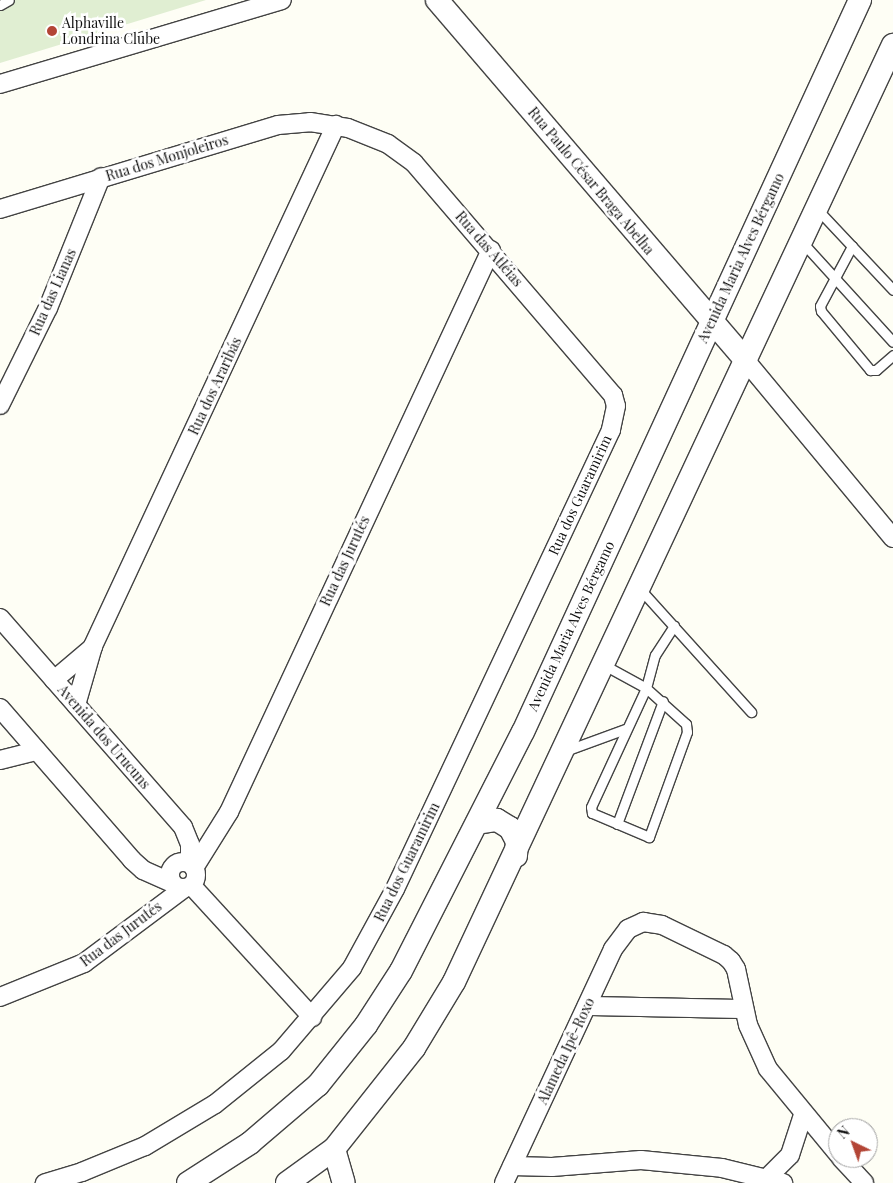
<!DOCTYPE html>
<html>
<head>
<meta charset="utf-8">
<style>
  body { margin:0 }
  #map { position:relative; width:893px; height:1183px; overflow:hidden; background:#fefef5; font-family:"Playfair Display",serif }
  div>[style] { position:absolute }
  .pitch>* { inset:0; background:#e0eed2 }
  .roads { filter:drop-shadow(1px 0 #434343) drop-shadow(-1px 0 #434343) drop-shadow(0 1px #434343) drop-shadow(0 -1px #434343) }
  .service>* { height:9px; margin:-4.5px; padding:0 4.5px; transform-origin:4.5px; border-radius:4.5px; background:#fff }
  .minor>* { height:18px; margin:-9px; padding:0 9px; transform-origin:9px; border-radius:9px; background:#fff }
  .minor>.ring { margin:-9px; padding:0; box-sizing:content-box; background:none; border:18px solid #fff; border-radius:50% }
  .tertiary>* { height:22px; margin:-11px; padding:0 11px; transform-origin:11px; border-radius:11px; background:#fff }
  .dots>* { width:14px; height:14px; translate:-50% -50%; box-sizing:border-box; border:2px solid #fff; border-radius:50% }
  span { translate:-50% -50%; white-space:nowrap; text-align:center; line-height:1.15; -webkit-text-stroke:5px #fff; paint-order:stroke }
  .poi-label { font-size:14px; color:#101010 }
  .left { translate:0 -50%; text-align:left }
  .street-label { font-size:14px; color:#101010 }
  .north { position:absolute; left:828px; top:1118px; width:50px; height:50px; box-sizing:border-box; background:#fff; border:1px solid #9f9f9f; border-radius:50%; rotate:318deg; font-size:14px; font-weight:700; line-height:20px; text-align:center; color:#101010 }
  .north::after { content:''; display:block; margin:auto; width:18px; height:22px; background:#b34536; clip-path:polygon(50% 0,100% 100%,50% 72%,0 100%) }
</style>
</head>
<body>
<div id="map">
  <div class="pitch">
    <i style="clip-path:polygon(0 0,206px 0,0 63px)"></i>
  </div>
  <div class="roads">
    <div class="service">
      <i style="left:0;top:5px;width:10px;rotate:-29deg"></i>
      <i style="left:817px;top:209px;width:111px;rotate:46.8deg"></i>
      <i style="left:802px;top:242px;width:135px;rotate:47.7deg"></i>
      <i style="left:852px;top:246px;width:68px;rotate:118.1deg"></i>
      <i style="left:820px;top:306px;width:5px;rotate:79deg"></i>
      <i style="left:821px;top:311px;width:77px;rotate:50.3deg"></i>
      <i style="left:870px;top:370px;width:6px"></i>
      <i style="left:876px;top:370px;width:23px;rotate:-41deg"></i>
      <i style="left:640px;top:589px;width:166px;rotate:47.9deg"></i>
      <i style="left:604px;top:665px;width:48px;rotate:28.7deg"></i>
      <i style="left:646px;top:688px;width:54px;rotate:42deg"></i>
      <i style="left:686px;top:724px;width:8px;rotate:83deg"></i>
      <i style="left:687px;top:732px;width:112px;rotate:109.9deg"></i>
      <i style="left:649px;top:837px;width:62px;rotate:-157.2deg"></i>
      <i style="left:592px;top:813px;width:6px;rotate:-99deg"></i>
      <i style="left:591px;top:807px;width:131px;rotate:-65.2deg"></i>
      <i style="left:646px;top:688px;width:34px;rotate:-75deg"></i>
      <i style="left:655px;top:655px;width:35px;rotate:-57deg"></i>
      <i style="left:565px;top:751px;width:64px;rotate:-20.1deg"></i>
      <i style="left:617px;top:824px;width:131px;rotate:-69.5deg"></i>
    </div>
    <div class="minor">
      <i style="left:0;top:84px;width:294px;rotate:-16.6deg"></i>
      <i style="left:0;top:209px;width:290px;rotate:-16.8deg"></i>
      <i style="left:278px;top:125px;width:32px;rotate:-5deg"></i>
      <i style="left:310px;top:122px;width:38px;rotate:9deg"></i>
      <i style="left:348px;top:128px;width:43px;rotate:21.8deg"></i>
      <i style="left:388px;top:144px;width:32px;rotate:36deg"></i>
      <i style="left:414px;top:163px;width:306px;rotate:49.4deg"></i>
      <i style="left:613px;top:395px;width:11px;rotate:75deg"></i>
      <i style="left:616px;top:406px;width:25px;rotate:102deg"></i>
      <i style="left:611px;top:430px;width:507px;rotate:115.2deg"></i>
      <i style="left:395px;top:889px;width:90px;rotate:118.6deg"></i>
      <i style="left:352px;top:968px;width:109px;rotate:130.5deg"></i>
      <i style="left:281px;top:1051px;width:85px;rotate:141.2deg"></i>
      <i style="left:215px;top:1104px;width:82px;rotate:149deg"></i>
      <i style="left:145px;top:1146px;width:68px;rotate:157.6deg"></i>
      <i style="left:82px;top:1172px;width:39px;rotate:163deg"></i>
      <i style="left:746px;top:361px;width:230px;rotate:50.3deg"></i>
      <i style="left:0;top:405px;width:108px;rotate:-63.7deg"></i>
      <i style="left:48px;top:308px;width:141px;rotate:-68deg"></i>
      <i style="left:0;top:618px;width:278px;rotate:48.8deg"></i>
      <i style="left:183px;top:827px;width:18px;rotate:68deg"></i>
      <i style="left:190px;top:844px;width:19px;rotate:90deg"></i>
      <i style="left:54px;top:680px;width:51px;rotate:-40.2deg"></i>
      <i style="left:76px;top:705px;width:61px;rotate:-73.9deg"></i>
      <i style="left:93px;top:646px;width:575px;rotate:-65deg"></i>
      <i style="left:0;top:708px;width:201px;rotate:49deg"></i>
      <i style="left:132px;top:860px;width:15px;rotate:42deg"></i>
      <i style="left:143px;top:870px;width:32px;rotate:24deg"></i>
      <i style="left:0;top:760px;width:38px;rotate:-14deg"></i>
      <i class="ring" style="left:170px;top:862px;width:8px;height:8px"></i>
      <i style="left:194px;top:868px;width:66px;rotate:-58deg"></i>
      <i style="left:229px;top:812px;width:620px;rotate:-65.01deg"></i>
      <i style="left:192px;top:886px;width:178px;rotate:47.5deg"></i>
      <i style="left:0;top:997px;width:91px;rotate:-22deg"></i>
      <i style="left:84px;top:963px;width:124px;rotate:-36.8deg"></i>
      <i style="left:587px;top:1006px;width:157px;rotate:1.1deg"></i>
      <i style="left:841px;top:1158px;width:34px;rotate:47deg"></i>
      <i style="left:512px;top:1166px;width:40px;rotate:1.4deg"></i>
      <i style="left:552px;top:1167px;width:89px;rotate:-4.5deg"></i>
      <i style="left:641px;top:1160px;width:81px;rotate:5.6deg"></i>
      <i style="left:722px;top:1168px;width:63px;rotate:13.8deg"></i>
      <i style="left:768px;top:1177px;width:31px;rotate:-45deg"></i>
      <i style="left:790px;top:1155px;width:42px;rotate:-72deg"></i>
      <i style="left:504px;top:1183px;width:258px;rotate:-65deg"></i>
      <i style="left:613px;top:949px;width:25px;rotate:-53deg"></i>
      <i style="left:628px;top:929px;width:17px;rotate:-25deg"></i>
      <i style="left:643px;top:922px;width:19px;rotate:9deg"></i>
      <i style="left:662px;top:925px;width:69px;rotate:25.8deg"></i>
      <i style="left:724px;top:955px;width:9px;rotate:41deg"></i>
      <i style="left:731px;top:961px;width:9px;rotate:58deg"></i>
      <i style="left:736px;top:969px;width:57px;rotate:77.9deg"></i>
      <i style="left:748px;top:1025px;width:48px;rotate:65.6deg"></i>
      <i style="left:768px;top:1069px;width:110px;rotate:50.5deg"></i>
    </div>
    <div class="tertiary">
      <i style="left:437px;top:0;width:475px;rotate:49.4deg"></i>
      <i style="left:477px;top:823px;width:20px;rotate:-9deg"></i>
      <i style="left:497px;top:820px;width:15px;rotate:32deg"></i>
      <i style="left:510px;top:828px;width:15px;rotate:62deg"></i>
      <i style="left:517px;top:841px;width:15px;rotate:94deg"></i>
      <i style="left:334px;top:1149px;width:35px;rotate:74deg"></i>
      <i style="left:188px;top:1183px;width:74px;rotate:-32.8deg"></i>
      <i style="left:250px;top:1143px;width:89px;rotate:-40.5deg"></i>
      <i style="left:318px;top:1085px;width:77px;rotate:-51.3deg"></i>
      <i style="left:366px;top:1025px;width:64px;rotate:-57.1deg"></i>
      <i style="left:401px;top:971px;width:268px;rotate:-63deg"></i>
      <i style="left:523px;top:732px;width:806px;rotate:-65.28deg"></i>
      <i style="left:287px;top:1183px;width:58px;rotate:-35.9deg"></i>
      <i style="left:334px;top:1149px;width:129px;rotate:-51.6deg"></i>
      <i style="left:414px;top:1048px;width:77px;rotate:-58.8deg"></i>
      <i style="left:454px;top:982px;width:1035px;rotate:-64.9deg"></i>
    </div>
  </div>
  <div class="dots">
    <i style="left:52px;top:31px;background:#b34536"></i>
  </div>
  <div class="poi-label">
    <span class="left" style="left:62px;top:31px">Alphaville<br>Londrina Clube</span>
  </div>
  <div class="street-label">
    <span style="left:167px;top:158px;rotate:-17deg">Rua dos Monjoleiros</span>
    <span style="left:591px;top:181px;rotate:50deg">Rua Paulo César Braga Abelha</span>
    <span style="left:489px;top:249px;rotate:49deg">Rua das Atléias</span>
    <span style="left:741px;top:258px;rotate:-65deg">Avenida Maria Alves Bérgamo</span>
    <span style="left:53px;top:292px;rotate:-66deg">Rua das Lianas</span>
    <span style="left:215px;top:386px;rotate:-65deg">Rua dos Araribás</span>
    <span style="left:580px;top:495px;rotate:-65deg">Rua dos Guaramirim</span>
    <span style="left:345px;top:561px;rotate:-65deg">Rua das Jurutés</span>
    <span style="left:571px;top:626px;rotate:-65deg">Avenida Maria Alves Bérgamo</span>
    <span style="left:104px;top:737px;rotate:49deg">Avenida dos Urucuns</span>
    <span style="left:407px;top:862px;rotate:-64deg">Rua dos Guaramirim</span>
    <span style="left:121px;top:934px;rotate:-37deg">Rua das Jurutés</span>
    <span style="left:566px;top:1051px;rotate:-65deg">Alameda Ipê-Roxo</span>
  </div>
  <div class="north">N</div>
</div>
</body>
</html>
